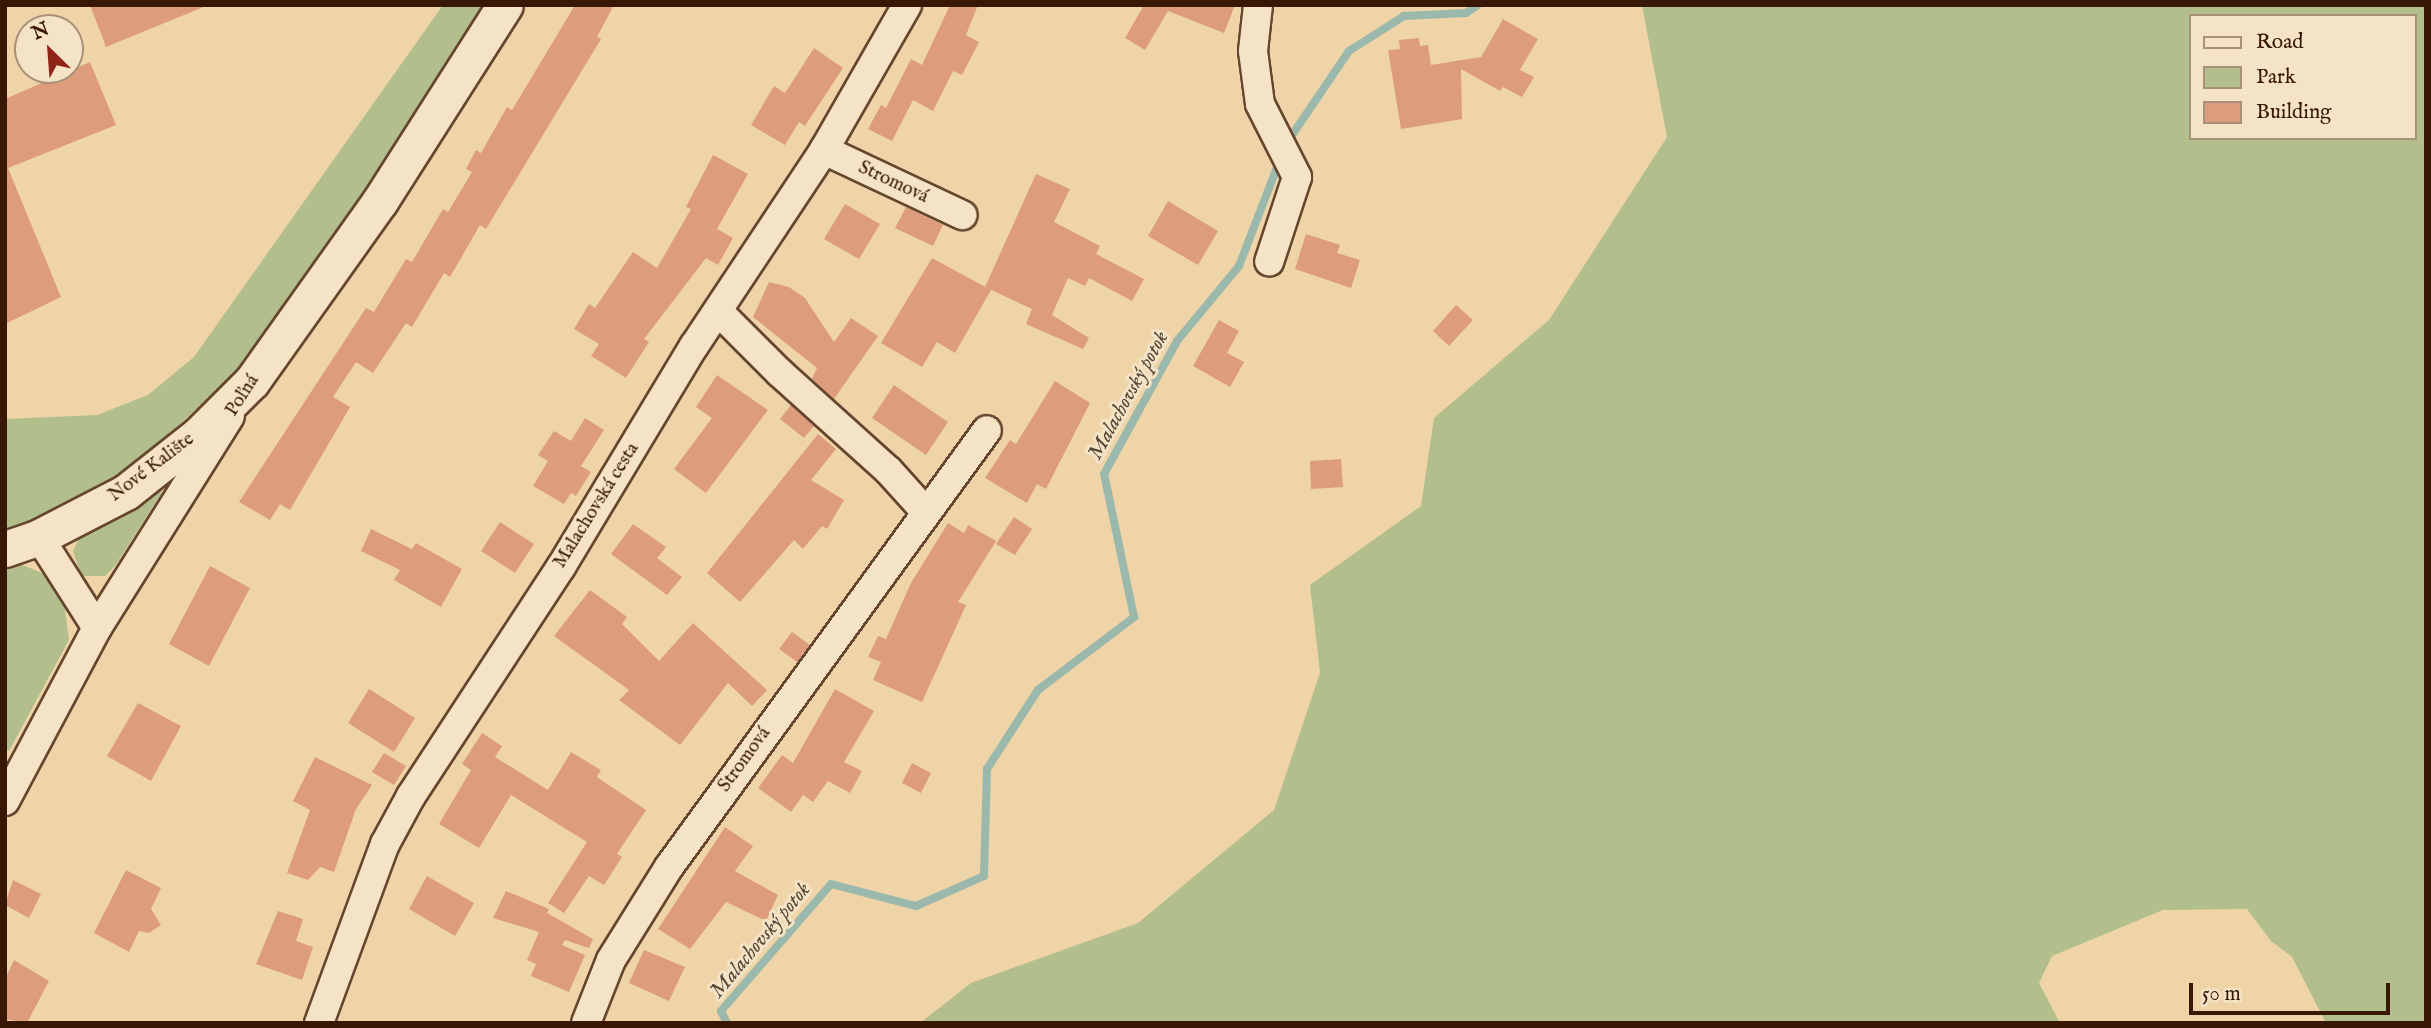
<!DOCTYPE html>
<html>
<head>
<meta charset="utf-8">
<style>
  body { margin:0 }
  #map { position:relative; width:2431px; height:1028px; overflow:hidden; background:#efd4a8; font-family:"IM FELL English",serif }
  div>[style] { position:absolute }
  .green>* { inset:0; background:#b2be8c }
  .stream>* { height:8px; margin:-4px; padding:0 4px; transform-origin:4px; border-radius:4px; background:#9ab8ab }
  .building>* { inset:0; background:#dd9d7d }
  .roads { filter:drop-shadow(2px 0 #66462e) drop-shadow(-2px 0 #66462e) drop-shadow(0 2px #66462e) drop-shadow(0 -2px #66462e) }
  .minor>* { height:28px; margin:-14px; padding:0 14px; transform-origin:14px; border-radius:14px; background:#f5e3c6 }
  .tertiary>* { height:35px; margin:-17.5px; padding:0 17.5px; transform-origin:17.5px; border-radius:17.5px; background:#f5e3c6 }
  span { translate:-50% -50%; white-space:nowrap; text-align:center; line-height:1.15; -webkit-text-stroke:6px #f5e3c6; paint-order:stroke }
  .street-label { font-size:19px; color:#381705 }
  .water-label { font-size:21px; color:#554737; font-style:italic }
  .frame { position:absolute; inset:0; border:7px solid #381705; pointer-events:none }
  .legend { position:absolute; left:2189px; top:14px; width:228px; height:126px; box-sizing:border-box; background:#f5e3c6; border:2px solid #a99179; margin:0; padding:9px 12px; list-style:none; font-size:21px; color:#381705 }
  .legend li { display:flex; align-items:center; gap:14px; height:35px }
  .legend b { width:35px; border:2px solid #a99179 }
  .north { position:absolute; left:14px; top:14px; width:70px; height:70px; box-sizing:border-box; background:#f5e3c6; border:2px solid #a99179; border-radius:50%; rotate:335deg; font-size:19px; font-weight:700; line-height:28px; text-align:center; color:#381705 }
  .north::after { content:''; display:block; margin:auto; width:24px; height:32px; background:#8f2418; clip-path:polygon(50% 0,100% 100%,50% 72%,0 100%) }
  .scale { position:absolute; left:2189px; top:983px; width:201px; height:32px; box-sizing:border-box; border:4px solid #381705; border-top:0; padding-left:9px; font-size:21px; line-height:24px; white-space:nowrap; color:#381705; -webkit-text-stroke:5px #f5e3c6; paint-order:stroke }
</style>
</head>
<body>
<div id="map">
  <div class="green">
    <i style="clip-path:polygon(443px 5px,484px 5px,393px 153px,236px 372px,151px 451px,86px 496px,5px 534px,5px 419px,97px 415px,148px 395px,194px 357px)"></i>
    <i style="clip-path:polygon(evenodd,1642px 5px,2426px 5px,2426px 1023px,2326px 1023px,2292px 957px,2271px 941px,2247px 909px,2163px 910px,2052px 956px,2039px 983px,2060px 1023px,920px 1023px,971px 983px,1138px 923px,1274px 810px,1320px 673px,1310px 585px,1421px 506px,1434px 418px,1549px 320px,1667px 137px,1642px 5px,2191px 16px,2415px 16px,2415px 138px,2191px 138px,2191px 16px)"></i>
    <i style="clip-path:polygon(157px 488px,162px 492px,115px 566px,105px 576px,81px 576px,73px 551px,80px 536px)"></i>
    <i style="clip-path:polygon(17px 563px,45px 574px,64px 603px,69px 640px,9px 751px,5px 749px,5px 568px)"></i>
  </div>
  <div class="stream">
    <i style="left:1286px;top:144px;width:112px;rotate:-55.9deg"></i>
    <i style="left:1349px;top:51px;width:65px;rotate:-32.5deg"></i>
    <i style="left:1404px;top:16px;width:62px;rotate:-2.8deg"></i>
    <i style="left:1466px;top:13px;width:14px;rotate:-34deg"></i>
    <i style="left:727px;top:1023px;width:13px;rotate:-117deg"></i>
    <i style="left:721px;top:1011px;width:168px;rotate:-49.1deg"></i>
    <i style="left:831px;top:884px;width:88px;rotate:14.5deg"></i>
    <i style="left:916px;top:906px;width:74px;rotate:-23.8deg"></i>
    <i style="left:984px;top:876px;width:107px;rotate:-88.4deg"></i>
    <i style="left:987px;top:769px;width:94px;rotate:-57.2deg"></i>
    <i style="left:1038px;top:690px;width:121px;rotate:-37.2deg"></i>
    <i style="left:1134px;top:617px;width:146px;rotate:-101.8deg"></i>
    <i style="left:1104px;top:474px;width:152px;rotate:-61.2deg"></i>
    <i style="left:1177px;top:341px;width:97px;rotate:-50.4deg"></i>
    <i style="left:1239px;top:266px;width:114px;rotate:-68.9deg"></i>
  </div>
  <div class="building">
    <i style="clip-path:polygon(90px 5px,206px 5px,206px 6px,106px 47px)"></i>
    <i style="clip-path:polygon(575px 5px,614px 5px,597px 37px,601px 39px,486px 229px,480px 225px,450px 277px,444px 273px,412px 327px,406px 323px,373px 373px,356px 362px,333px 397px,350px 407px,290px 510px,280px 504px,270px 520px,239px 502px,366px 308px,374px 312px,406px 259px,412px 262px,443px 209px,448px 212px,472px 172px,466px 169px,476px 150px,481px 153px,507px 107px,512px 110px)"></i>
    <i style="clip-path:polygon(950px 5px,978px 5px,966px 35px,979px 42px,962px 75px,953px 71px,933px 111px,913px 100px,892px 141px,868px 129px,881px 105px,886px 108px,911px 59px,922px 65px)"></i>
    <i style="clip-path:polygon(1144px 5px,1235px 5px,1224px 33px,1168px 11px,1145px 50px,1125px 38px)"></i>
    <i style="clip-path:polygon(1503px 19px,1538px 39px,1520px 70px,1534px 77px,1522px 97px,1503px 87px,1500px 91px,1461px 69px,1462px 119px,1401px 129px,1388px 50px,1400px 49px,1399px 40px,1419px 38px,1420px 46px,1428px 45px,1431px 65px,1481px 57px)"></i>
    <i style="clip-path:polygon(814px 48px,843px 68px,805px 126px,799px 122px,785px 145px,751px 125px,774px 86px,785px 93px)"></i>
    <i style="clip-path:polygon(90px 62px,116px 125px,8px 168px,61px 297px,5px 324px,5px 99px)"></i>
    <i style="clip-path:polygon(713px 155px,748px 174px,717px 229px,733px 238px,718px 265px,706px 258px,644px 339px,649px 342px,626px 378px,591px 356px,599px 344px,574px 329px,589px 304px,595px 308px,633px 252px,657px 268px,691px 209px,686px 207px)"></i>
    <i style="clip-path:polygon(1036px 174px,1070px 189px,1054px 222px,1100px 246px,1096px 254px,1144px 279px,1132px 301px,1089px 278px,1085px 286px,1068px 278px,1052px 315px,1089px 338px,1083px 349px,1026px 324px,1032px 309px,985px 287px)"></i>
    <i style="clip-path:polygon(1168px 201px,1218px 231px,1198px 265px,1148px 236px)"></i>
    <i style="clip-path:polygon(845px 204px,880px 224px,859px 259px,824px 239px)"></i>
    <i style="clip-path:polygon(906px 207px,943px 225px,933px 246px,895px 228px)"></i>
    <i style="clip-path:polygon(1306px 234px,1340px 245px,1337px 253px,1360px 260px,1351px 288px,1295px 269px)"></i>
    <i style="clip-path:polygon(932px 258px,991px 290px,955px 353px,937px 342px,922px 367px,881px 343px)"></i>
    <i style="clip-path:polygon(769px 282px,789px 287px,805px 298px,834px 342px,851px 318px,878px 336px,834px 399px,812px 379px,817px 368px,753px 317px)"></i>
    <i style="clip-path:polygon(1456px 305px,1473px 320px,1449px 346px,1433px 331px)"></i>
    <i style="clip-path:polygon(1219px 320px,1239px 331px,1227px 353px,1244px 362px,1230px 387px,1193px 366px)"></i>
    <i style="clip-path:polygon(717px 375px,768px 410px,706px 493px,674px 469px,712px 418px,696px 407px)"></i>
    <i style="clip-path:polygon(1055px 381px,1090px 403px,1046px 489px,1037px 484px,1027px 503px,985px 478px,1010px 440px,1016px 444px)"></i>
    <i style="clip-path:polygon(894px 385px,948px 422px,926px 455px,872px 418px)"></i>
    <i style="clip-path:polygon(791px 405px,814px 426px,804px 438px,780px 419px)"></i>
    <i style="clip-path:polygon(585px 418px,604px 430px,581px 466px,591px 472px,576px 496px,571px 493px,564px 504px,533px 486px,548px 461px,538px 455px,554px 431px,571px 441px)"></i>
    <i style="clip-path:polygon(818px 434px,836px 449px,811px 480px,844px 500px,827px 529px,822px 526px,803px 549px,794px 540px,740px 602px,707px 573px)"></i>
    <i style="clip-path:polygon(1341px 459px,1343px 487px,1311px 489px,1310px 461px)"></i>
    <i style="clip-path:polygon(1014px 517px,1032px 529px,1015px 555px,996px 544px)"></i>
    <i style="clip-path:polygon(500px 522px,534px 544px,515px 573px,481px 551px)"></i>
    <i style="clip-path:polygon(948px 523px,964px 533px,968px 525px,996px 541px,958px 602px,966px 605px,922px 702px,873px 680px,881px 662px,868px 657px,878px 636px,886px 639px,911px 583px)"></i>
    <i style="clip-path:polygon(633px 524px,666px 547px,657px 558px,682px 577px,667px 595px,611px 554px)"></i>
    <i style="clip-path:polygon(371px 529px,412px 549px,416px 543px,462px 569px,441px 607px,394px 580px,400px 570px,361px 551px)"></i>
    <i style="clip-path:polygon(210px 566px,250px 588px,209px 666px,169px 644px)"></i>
    <i style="clip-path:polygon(590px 590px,627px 617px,622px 624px,659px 661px,693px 623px,767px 690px,752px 706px,728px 683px,680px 745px,619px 700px,629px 690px,554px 636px)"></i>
    <i style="clip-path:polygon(792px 632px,810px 645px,797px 662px,779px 649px)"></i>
    <i style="clip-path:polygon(369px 689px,415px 718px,394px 752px,348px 723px)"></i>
    <i style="clip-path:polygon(835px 689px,874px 711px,844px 762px,862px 771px,850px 793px,828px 781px,813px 802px,803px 795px,791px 812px,758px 788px,782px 755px,793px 763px)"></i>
    <i style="clip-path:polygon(138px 703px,181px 726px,151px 781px,107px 756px)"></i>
    <i style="clip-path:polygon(482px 733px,502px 746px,495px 757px,548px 790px,571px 752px,601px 770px,597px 777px,646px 810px,617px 854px,622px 857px,604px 885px,589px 876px,564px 913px,548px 903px,587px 842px,511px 795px,479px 848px,439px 824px,471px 770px,462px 764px)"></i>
    <i style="clip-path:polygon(384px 753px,406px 766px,394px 785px,372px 772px)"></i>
    <i style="clip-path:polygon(315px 757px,372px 785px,356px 809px,334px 872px,320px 867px,308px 880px,287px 873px,310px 810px,293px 801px)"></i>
    <i style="clip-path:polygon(912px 763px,931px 773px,921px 793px,902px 783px)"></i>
    <i style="clip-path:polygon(725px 827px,753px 846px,735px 871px,778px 895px,766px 921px,726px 902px,690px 949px,658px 929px)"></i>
    <i style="clip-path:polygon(126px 870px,161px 888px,151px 909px,161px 925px,149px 933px,139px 931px,129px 952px,94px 933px)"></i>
    <i style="clip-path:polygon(427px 876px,474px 903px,455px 936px,409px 909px)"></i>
    <i style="clip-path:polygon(13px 880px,41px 894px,29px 918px,5px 905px)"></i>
    <i style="clip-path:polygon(506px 891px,549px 909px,547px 913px,593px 939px,589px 948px,565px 940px,562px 945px,585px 955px,569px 992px,531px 976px,536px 964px,527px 960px,539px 932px,493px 918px)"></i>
    <i style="clip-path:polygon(278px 911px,303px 919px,296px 941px,313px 947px,302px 980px,256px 964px)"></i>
    <i style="clip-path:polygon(644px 950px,685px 967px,669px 1001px,629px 983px)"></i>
    <i style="clip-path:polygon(14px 960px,49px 981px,27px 1023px,5px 1019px,5px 979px)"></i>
  </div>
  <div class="roads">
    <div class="minor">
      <i style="left:1258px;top:5px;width:46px;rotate:96.2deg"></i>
      <i style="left:1253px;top:51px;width:53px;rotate:82.5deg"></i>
      <i style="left:1260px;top:104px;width:82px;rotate:63.1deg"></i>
      <i style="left:1297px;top:177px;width:89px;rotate:108.2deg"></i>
      <i style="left:824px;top:150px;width:153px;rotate:25.2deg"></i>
      <i style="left:719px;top:312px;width:85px;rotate:45deg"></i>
      <i style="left:779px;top:372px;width:147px;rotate:42deg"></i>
      <i style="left:888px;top:470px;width:57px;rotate:47.9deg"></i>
      <i style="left:39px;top:537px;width:108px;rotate:57.5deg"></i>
      <i style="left:5px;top:801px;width:196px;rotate:-62deg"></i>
      <i style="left:97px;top:628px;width:250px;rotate:-57.9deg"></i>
      <i style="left:319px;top:1023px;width:191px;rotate:-69.8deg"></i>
      <i style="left:385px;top:844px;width:55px;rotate:-61.6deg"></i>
      <i style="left:411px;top:796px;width:274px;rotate:-56.8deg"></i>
      <i style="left:561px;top:567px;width:258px;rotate:-59deg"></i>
      <i style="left:694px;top:346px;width:235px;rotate:-56.4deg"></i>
      <i style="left:824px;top:150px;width:167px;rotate:-60.2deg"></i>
      <i style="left:586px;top:1023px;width:68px;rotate:-68.4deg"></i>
      <i style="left:611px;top:960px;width:110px;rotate:-58.1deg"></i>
      <i style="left:669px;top:867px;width:540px;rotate:-53.96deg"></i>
    </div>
    <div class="tertiary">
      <i style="left:5px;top:549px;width:36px;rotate:-19deg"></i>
      <i style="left:39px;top:537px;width:98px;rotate:-27.3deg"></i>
      <i style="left:126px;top:492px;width:92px;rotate:-38.4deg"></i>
      <i style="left:198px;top:435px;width:76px;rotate:-45deg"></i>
      <i style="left:252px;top:381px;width:221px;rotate:-54.6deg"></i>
      <i style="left:380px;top:201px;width:232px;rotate:-57.5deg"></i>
    </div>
  </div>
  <div class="street-label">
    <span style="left:893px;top:183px;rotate:25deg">Stromová</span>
    <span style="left:243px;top:396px;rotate:-57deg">Poľná</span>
    <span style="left:152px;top:468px;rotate:-37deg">Nové Kalište</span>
    <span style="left:597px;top:506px;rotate:-58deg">Malachovská cesta</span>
    <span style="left:745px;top:760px;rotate:-54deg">Stromová</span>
  </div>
  <div class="water-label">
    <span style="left:1129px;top:396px;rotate:-61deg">Malachovský potok</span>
    <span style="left:761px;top:941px;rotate:-50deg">Malachovský potok</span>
  </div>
  <div class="frame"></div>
  <ul class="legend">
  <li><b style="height:9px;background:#f5e3c6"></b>Road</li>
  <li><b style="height:19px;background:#b2be8c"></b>Park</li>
  <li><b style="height:19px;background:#dd9d7d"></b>Building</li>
  </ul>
  <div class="north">N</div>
  <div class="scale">50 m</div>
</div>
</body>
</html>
